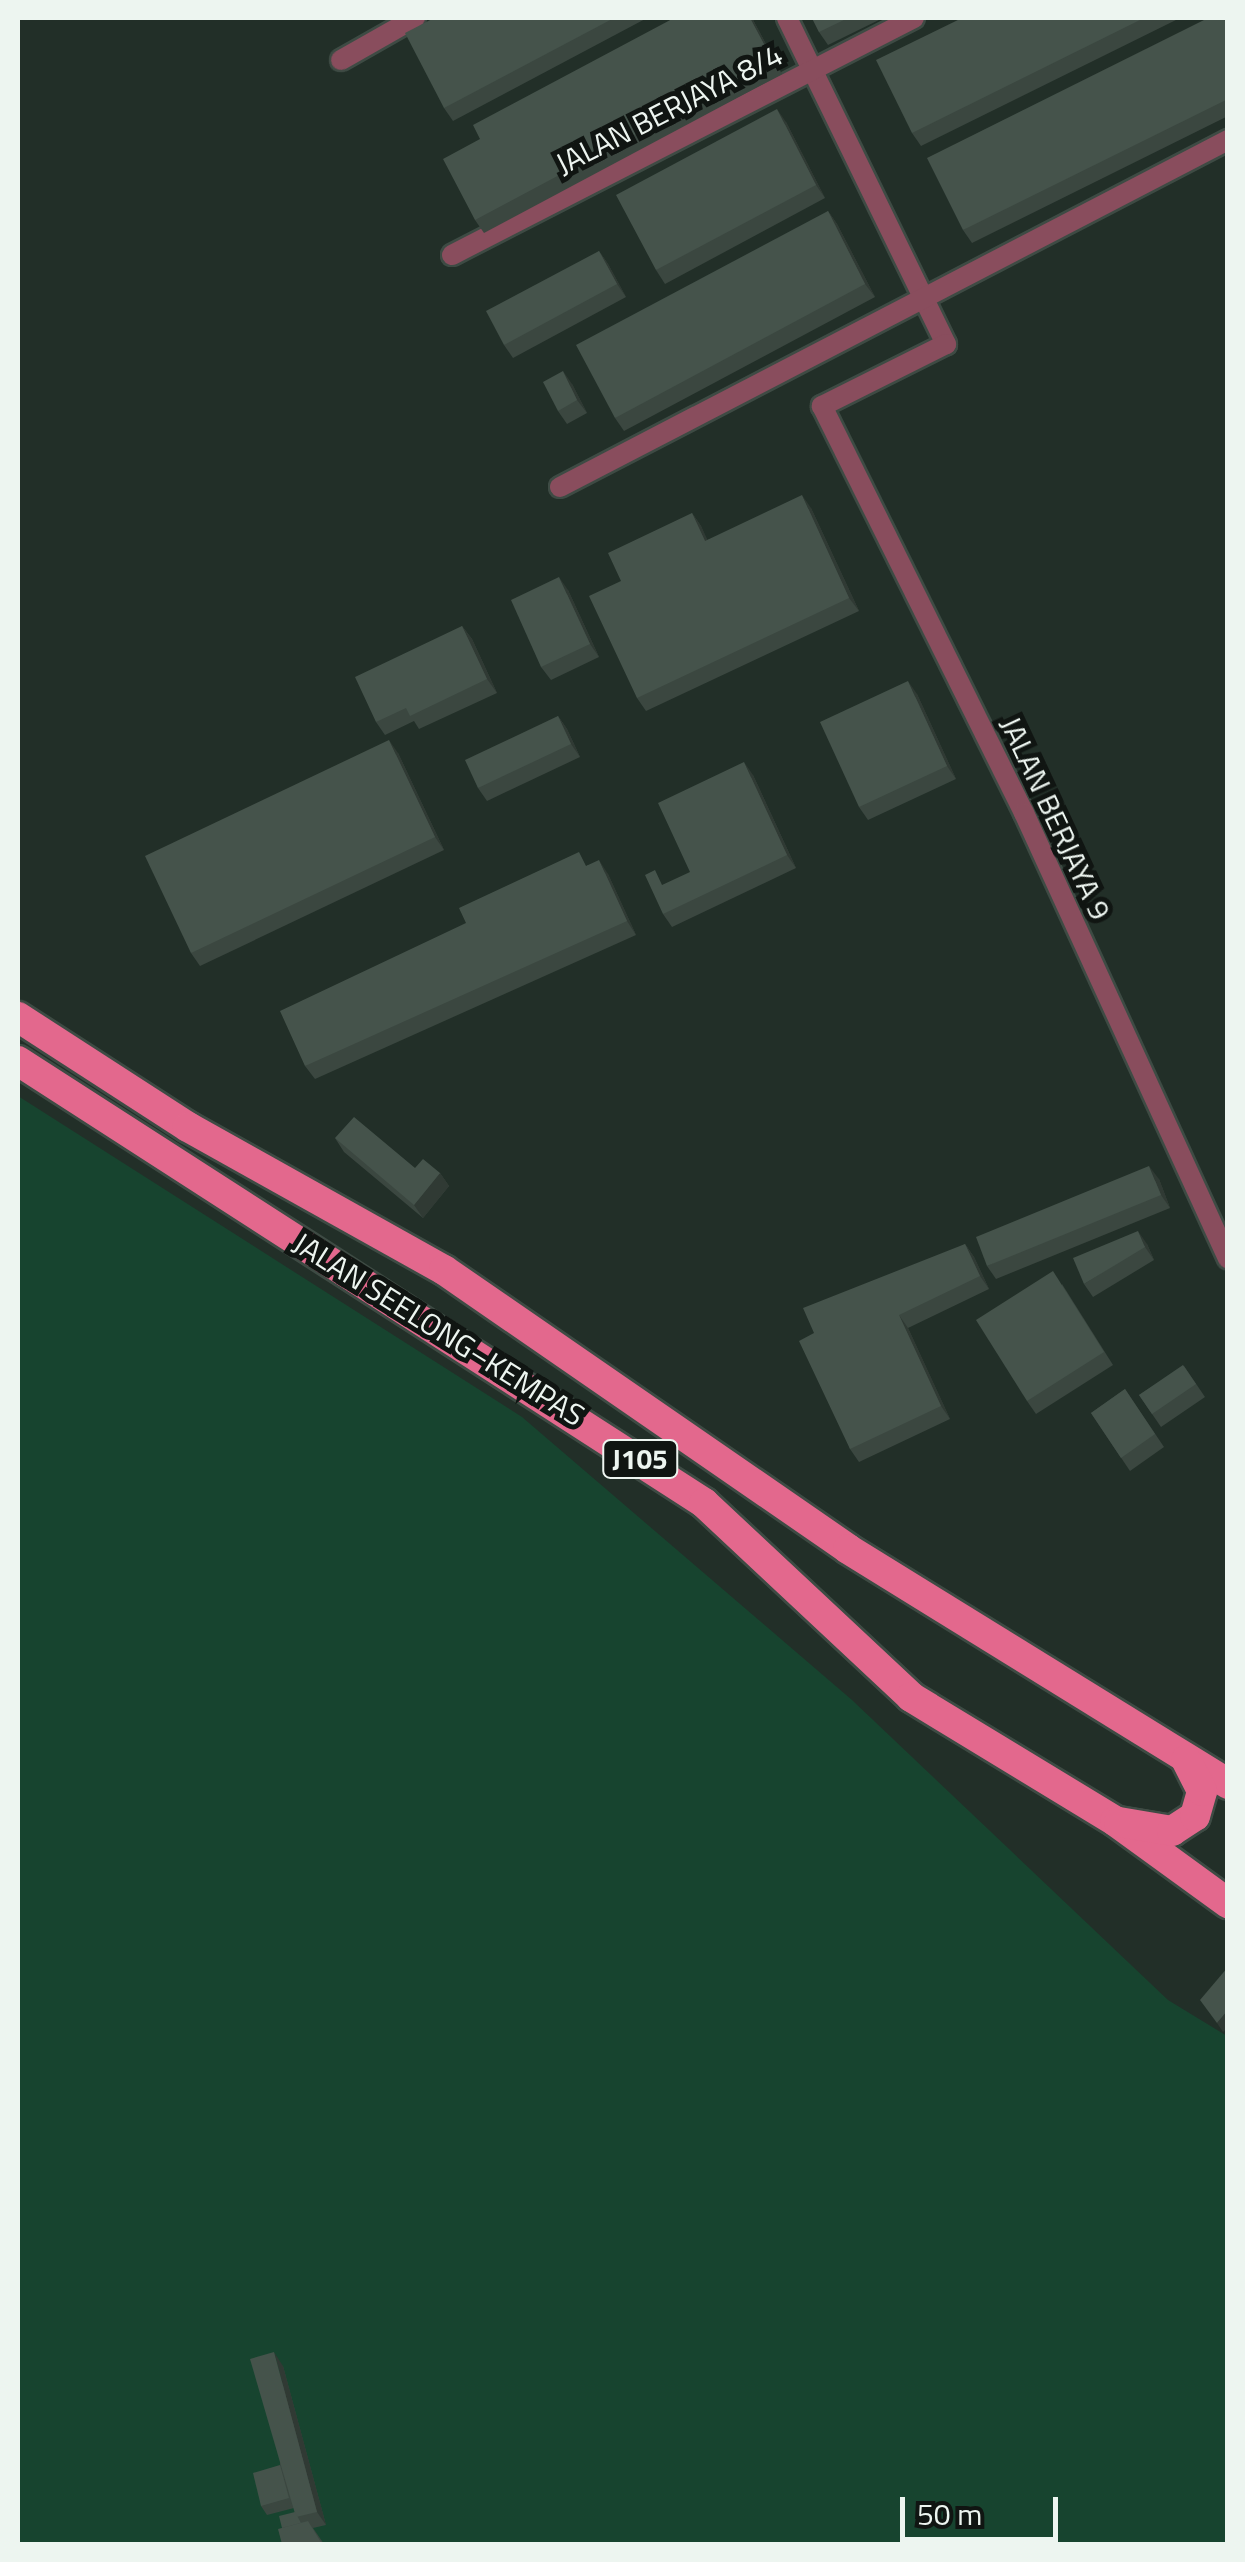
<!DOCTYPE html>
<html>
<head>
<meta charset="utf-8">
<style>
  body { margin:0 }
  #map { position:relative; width:1245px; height:2562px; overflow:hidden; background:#222f28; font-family:"Titillium Web",sans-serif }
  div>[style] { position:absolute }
  .green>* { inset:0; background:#17442f }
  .roads { filter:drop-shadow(2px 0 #3e4b44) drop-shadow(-2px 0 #3e4b44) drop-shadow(0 2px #3e4b44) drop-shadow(0 -2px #3e4b44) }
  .minor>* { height:20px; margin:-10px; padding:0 10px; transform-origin:10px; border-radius:10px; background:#894d5d }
  .primary>* { height:30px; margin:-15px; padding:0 15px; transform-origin:15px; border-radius:15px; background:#e3688d }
  .wall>* { inset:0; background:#3b4740 }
  .shaded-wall>* { inset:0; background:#303a34 }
  .building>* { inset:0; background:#45534b }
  span { translate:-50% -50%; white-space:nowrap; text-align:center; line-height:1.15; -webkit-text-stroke:10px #101512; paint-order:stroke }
  .shield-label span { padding:2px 8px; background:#101512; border:2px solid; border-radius:8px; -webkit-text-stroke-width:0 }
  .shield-label { font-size:28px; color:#edf5f0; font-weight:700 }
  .street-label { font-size:30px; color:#edf5f0 }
  .frame { position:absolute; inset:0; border:20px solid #edf5f0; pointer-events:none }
  .scale { position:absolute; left:900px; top:2497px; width:158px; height:45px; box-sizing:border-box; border:5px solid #edf5f0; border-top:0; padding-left:12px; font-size:30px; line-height:35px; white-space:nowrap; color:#edf5f0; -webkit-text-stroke:8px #101512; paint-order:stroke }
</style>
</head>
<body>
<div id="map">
  <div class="green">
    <i style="clip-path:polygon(18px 1096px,522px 1417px,852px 1700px,1168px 2000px,1227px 2036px,1227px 2544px,18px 2544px)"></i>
  </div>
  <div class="roads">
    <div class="minor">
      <i style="left:787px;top:18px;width:363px;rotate:64deg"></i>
      <i style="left:946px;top:344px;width:139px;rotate:153.4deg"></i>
      <i style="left:822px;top:406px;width:454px;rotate:63.6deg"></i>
      <i style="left:1024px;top:813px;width:490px;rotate:65.4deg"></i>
      <i style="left:341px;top:60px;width:85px;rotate:-29.6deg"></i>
      <i style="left:452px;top:255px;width:519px;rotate:-27.16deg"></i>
      <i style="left:560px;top:487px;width:753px;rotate:-27.45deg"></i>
    </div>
    <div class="primary">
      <i style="left:18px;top:1017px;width:202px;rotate:32.9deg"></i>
      <i style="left:188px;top:1127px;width:293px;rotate:29.2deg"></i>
      <i style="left:444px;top:1270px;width:491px;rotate:34.6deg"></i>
      <i style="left:848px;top:1549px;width:447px;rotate:31.7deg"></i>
      <i style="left:18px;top:1061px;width:816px;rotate:32.79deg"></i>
      <i style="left:704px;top:1503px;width:284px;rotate:43.1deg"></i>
      <i style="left:911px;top:1697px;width:239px;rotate:31.3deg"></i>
      <i style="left:1115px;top:1821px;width:140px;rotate:36deg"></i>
      <i style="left:1119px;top:1822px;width:54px;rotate:9.6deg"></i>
      <i style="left:1172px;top:1831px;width:27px;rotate:-33deg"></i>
      <i style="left:1195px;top:1816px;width:26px;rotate:-74deg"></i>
      <i style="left:1202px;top:1791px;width:35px;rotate:-117deg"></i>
    </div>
  </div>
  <div class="wall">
    <i style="clip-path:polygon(434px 18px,647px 18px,453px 121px,444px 108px)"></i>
    <i style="clip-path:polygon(674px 18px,752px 18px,782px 74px,484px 233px,475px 220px,480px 139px)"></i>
    <i style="clip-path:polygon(812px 18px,883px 18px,828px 45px,819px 32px)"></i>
    <i style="clip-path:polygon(962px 18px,1180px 18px,921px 146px,912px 133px)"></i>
    <i style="clip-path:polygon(1223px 18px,1228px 22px,1228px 116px,972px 243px,963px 230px)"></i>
    <i style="clip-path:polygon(786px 122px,825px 198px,665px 284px,656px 270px)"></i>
    <i style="clip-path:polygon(828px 211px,837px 224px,875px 297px,624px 431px,615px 418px)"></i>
    <i style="clip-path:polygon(599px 251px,608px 264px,626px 297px,513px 358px,504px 345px)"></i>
    <i style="clip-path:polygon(572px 384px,587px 413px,567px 424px,558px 411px)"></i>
    <i style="clip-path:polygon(811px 508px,859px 611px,646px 711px,637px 698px,621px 581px,692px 513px,701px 526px,707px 540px)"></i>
    <i style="clip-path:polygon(568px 590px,599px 657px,551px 680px,541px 667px)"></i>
    <i style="clip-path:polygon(462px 626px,472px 639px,497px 693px,419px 729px,414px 721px,385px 735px,376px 722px)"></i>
    <i style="clip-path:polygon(917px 694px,956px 779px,868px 820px,859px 807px)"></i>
    <i style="clip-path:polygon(558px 716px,567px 729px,580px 757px,487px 801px,478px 788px)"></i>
    <i style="clip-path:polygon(398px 753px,444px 850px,200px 966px,191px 953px)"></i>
    <i style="clip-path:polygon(753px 775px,796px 868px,672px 927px,663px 914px)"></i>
    <i style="clip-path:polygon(588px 865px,608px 874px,636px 935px,315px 1079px,305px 1066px)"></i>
    <i style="clip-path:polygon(335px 1138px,415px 1168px,440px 1173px,449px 1186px,423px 1218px,344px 1152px)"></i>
    <i style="clip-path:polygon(1159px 1179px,1170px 1208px,996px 1279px,987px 1266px)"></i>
    <i style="clip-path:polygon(965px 1244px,974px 1257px,989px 1289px,908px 1328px,950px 1419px,859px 1462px,850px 1449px,814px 1333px)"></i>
    <i style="clip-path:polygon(1147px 1244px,1154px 1260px,1093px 1297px,1084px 1284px)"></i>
    <i style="clip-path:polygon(1062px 1284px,1113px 1365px,1036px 1414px,1027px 1401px)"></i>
    <i style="clip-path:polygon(1184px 1366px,1205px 1397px,1161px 1427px,1139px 1395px)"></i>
    <i style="clip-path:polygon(1125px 1389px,1164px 1447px,1130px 1471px,1091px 1413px)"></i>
    <i style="clip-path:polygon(283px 2366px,326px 2525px,313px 2528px,324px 2544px,282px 2544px,282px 2528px,295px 2512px,294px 2508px,267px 2515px,261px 2506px,280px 2465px)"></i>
  </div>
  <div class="shaded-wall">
    <i style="clip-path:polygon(750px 18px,752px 18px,782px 74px,773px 61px)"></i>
    <i style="clip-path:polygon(777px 109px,786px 122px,825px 198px,816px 185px)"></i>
    <i style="clip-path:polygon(828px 211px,837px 224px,875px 297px,865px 284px)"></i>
    <i style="clip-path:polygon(599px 251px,608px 264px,626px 297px,617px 284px)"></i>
    <i style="clip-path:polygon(563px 371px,572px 384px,587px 413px,577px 400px)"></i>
    <i style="clip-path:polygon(802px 495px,811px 508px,859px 611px,849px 598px)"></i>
    <i style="clip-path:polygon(692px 513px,701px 526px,714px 554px,705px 541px)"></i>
    <i style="clip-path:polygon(559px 577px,568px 590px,599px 657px,590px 644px)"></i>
    <i style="clip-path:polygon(462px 626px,472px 639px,497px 693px,487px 679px)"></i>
    <i style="clip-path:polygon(908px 681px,917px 694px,956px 779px,947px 766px)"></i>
    <i style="clip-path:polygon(558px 716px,567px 729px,580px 757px,571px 744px)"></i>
    <i style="clip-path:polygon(389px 740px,398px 753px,444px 850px,435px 837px)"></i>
    <i style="clip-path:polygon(744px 762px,753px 775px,796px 868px,787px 855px)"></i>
    <i style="clip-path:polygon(599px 860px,608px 874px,636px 935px,627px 921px)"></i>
    <i style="clip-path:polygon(1149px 1166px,1159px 1179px,1170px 1208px,1161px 1195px)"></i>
    <i style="clip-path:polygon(440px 1173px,449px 1186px,423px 1218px,414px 1205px)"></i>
    <i style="clip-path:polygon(1138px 1231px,1147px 1244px,1154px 1260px,1145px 1247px)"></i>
    <i style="clip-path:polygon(965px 1244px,974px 1257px,989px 1289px,980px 1276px)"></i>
    <i style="clip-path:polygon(899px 1315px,908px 1328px,950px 1419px,941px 1406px)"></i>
    <i style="clip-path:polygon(1228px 2010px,1228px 2027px,1223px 2032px,1217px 2023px)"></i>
    <i style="clip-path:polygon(274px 2352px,283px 2366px,326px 2525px,317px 2512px)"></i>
  </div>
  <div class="building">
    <i style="clip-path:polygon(434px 18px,614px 18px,444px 108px,405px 33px)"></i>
    <i style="clip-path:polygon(674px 18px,750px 18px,773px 61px,475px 220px,443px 159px,480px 139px,473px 125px)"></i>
    <i style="clip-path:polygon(812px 18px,848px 18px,819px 32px)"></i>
    <i style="clip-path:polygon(962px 18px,1144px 18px,912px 133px,876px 60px)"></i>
    <i style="clip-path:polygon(1208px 18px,1223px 18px,1228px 26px,1228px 99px,963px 230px,927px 158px)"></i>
    <i style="clip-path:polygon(777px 109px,816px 185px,656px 270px,616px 195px)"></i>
    <i style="clip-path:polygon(828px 211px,865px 284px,615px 418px,576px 345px)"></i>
    <i style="clip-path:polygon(599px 251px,617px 284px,504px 345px,486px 311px)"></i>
    <i style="clip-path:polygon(563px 371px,577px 400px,558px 411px,543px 382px)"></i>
    <i style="clip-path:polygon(802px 495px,849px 598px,637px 698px,589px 596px,621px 581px,608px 553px,692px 513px,705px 541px)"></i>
    <i style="clip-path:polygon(559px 577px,590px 644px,541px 667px,511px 600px)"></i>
    <i style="clip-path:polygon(462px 626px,487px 679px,410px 716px,406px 708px,376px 722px,355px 677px)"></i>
    <i style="clip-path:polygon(908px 681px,947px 766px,859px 807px,820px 722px)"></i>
    <i style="clip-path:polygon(558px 716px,571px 744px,478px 788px,465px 760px)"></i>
    <i style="clip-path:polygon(389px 740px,435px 837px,191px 953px,145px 856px)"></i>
    <i style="clip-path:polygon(744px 762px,787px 855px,663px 914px,645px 875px,655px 870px,662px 885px,690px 872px,658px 803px)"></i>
    <i style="clip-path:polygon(579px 852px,586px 866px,599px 860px,627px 921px,305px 1066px,280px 1011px,466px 923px,459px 908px)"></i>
    <i style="clip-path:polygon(354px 1117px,415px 1168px,423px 1159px,440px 1173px,414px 1205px,335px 1138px)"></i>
    <i style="clip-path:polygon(1149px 1166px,1161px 1195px,987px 1266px,976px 1237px)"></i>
    <i style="clip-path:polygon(1138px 1231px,1145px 1247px,1084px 1284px,1073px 1258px)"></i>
    <i style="clip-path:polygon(965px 1244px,980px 1276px,899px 1315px,941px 1406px,850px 1449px,799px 1341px,814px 1333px,803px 1308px)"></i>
    <i style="clip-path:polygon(1053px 1271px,1104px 1352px,1027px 1401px,976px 1320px)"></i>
    <i style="clip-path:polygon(1183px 1365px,1196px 1384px,1152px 1414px,1139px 1395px)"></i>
    <i style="clip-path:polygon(1125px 1389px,1155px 1434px,1121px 1458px,1091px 1413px)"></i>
    <i style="clip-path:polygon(1228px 1967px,1228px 2010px,1217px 2023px,1200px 2000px)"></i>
    <i style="clip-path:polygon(274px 2352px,317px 2512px,296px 2517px,250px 2359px)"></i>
    <i style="clip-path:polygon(280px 2465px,289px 2498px,261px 2506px,253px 2473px)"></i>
    <i style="clip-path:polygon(295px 2512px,301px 2523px,282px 2528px,279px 2516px)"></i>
    <i style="clip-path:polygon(308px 2521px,322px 2544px,282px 2544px,278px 2529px)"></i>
  </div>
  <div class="shield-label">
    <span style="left:640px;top:1459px">J105</span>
  </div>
  <div class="street-label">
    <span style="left:669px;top:109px;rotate:-27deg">JALAN BERJAYA 8/4</span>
    <span style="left:1056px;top:818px;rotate:65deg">JALAN BERJAYA 9</span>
    <span style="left:439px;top:1329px;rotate:32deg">JALAN SEELONG–KEMPAS</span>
  </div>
  <div class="frame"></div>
  <div class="scale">50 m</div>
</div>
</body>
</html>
